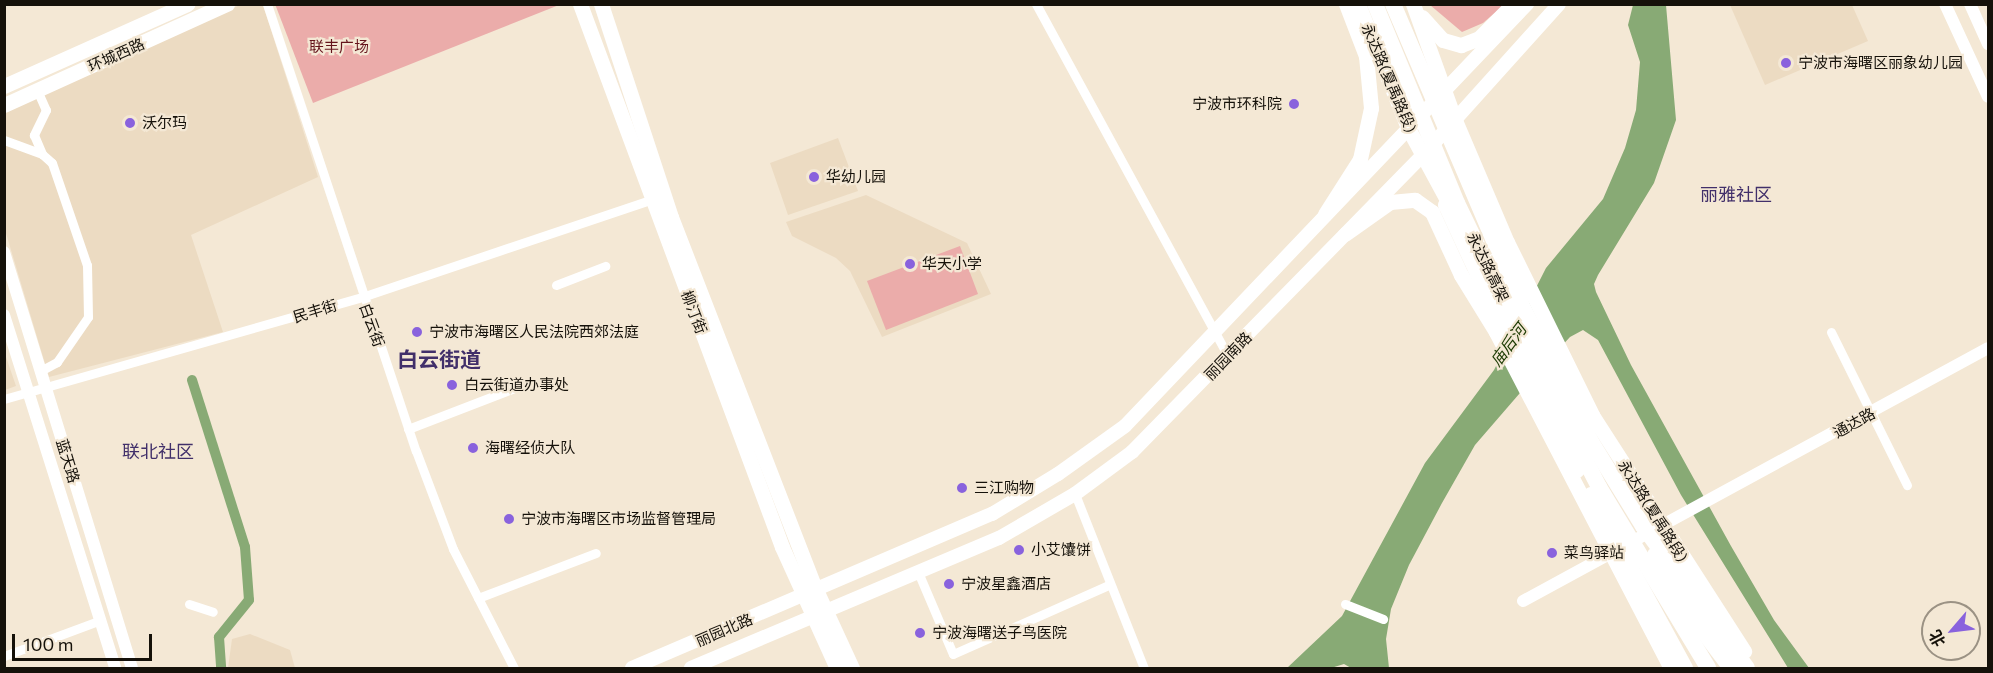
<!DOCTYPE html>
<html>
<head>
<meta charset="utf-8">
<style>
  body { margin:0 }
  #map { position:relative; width:1993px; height:673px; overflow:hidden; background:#f4e8d5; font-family:Commissioner,"Noto Sans SC",sans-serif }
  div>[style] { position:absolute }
  .built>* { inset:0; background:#ecdbc2 }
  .green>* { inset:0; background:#ebacaa }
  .water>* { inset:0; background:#88aa75 }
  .canal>* { height:10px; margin:-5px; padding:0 5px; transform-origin:5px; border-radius:5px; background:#88aa75 }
  .minor>* { height:9px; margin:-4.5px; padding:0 4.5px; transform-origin:4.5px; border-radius:4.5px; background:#fff }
  .tertiary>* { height:12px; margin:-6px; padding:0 6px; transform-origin:6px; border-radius:6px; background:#fff }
  .secondary>* { height:14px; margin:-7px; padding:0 7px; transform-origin:7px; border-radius:7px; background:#fff }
  .primary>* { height:15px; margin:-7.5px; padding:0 7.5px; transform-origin:7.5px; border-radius:7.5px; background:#fff }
  .trunk>* { height:16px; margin:-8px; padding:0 8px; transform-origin:8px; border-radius:8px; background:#fff }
  .dots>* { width:16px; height:16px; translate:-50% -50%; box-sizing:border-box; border:3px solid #f4e8d5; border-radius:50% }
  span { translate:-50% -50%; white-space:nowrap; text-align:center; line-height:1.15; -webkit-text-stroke:4.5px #f4e8d5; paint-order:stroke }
  .park-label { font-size:15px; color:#65141c }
  .street-label { font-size:15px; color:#15110a }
  .poi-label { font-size:15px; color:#15110a }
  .left { translate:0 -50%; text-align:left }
  .right { translate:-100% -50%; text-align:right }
  .water-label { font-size:16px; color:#1a3900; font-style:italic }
  .quarter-label { font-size:18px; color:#412f6a }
  .district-label { font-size:21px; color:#412f6a; font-weight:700 }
  .frame { position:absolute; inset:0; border:6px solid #15110a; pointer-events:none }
  .north { position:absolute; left:1921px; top:601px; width:60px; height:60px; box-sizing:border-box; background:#f4e8d5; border:2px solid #9b9284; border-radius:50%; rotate:242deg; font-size:16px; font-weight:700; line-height:24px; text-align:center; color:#15110a }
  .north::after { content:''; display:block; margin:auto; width:21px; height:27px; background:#8962dd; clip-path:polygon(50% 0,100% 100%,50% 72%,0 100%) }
  .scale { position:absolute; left:12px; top:634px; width:140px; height:27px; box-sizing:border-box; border:3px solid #15110a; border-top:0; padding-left:8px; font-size:18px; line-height:21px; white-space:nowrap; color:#15110a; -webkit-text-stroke:4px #f4e8d5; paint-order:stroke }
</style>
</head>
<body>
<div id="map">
  <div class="built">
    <i style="clip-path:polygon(240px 5px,263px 5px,318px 177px,191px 235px,223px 332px,49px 377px,5px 230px,4px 112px)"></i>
    <i style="clip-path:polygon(1730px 5px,1852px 5px,1868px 41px,1765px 85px)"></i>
    <i style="clip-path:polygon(838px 138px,858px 191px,788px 215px,770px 163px)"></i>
    <i style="clip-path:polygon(866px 195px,967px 243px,991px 294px,882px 337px,850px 271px,836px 258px,792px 236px,786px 222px)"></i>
    <i style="clip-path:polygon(5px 354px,16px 386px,5px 390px,4px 390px)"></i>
    <i style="clip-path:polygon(250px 634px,290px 650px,295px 668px,228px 668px,232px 639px)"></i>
  </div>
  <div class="green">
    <i style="clip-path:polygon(275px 4px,559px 4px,559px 5px,313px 103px)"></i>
    <i style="clip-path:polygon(1430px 5px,1504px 5px,1483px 23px,1462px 32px)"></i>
    <i style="clip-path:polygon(960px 246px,978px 294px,886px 330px,867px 281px)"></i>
  </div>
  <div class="water">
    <i style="clip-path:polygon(1633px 5px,1666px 5px,1676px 120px,1654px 183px,1598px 275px,1594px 284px,1596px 292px,1631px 365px,1731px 546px,1774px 620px,1809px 668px,1788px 668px,1681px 495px,1598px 340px,1583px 330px,1570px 337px,1545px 364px,1475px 445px,1442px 503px,1409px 565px,1391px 609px,1386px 639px,1389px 668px,1351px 668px,1344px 664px,1331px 668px,1287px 668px,1342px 616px,1425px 463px,1494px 370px,1546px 268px,1603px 199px,1625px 148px,1636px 110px,1640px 62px,1628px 25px)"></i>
  </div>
  <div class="canal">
    <i style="left:192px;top:380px;width:175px;rotate:72.4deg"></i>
    <i style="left:245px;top:547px;width:53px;rotate:85.7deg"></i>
    <i style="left:249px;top:600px;width:48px;rotate:129deg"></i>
    <i style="left:219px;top:637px;width:31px;rotate:86deg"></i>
  </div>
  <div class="minor">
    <i style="left:267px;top:4px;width:471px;rotate:71.6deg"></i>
    <i style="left:416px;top:451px;width:105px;rotate:69.3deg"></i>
    <i style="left:453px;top:549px;width:134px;rotate:62.9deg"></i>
    <i style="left:1036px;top:4px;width:401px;rotate:61.4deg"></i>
    <i style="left:37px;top:90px;width:22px;rotate:66deg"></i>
    <i style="left:46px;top:110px;width:28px;rotate:116deg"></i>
    <i style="left:34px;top:135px;width:21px;rotate:67deg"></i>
    <i style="left:4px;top:140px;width:40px;rotate:20.2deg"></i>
    <i style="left:42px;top:154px;width:13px;rotate:42deg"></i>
    <i style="left:52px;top:163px;width:108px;rotate:71.1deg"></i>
    <i style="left:87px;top:265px;width:52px;rotate:88.9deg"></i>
    <i style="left:88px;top:317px;width:55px;rotate:124.6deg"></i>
    <i style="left:57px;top:362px;width:19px;rotate:152deg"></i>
    <i style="left:556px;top:285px;width:53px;rotate:-21.2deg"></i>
    <i style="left:1831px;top:332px;width:171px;rotate:63.6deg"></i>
    <i style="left:4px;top:399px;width:372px;rotate:-15.9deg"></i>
    <i style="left:362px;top:297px;width:311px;rotate:-18.6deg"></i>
    <i style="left:408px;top:429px;width:114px;rotate:-21.1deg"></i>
    <i style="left:1075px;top:494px;width:187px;rotate:68.4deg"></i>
    <i style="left:918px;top:572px;width:89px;rotate:66.9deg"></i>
    <i style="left:953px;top:654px;width:171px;rotate:-23.9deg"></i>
    <i style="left:478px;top:598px;width:126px;rotate:-20.9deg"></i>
    <i style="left:189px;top:604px;width:25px;rotate:18deg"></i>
    <i style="left:1345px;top:604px;width:41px;rotate:21.5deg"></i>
    <i style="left:4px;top:656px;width:103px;rotate:-20.4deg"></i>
  </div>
  <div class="tertiary">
    <i style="left:1945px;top:4px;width:102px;rotate:65.2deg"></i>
    <i style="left:1970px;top:4px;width:44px;rotate:65.8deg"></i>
    <i style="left:4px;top:252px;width:435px;rotate:72.9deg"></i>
    <i style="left:4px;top:315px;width:370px;rotate:72.5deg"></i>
    <i style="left:1523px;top:601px;width:529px;rotate:-28.55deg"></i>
  </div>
  <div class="secondary">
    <i style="left:632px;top:668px;width:392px;rotate:-23.2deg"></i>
    <i style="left:992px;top:514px;width:77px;rotate:-31.2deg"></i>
    <i style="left:1058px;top:474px;width:82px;rotate:-35.6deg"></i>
    <i style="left:1125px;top:426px;width:583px;rotate:-46.39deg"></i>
    <i style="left:691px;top:668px;width:334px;rotate:-22.9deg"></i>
    <i style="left:999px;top:538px;width:88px;rotate:-30.1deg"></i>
    <i style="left:1075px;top:494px;width:71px;rotate:-36.4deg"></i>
    <i style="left:1132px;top:452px;width:419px;rotate:-45.6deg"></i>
    <i style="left:1425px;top:153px;width:200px;rotate:-48deg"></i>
  </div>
  <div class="primary">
    <i style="left:580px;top:4px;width:579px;rotate:69.59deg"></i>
    <i style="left:782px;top:547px;width:133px;rotate:65.6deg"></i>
    <i style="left:601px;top:4px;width:224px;rotate:71.8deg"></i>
    <i style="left:671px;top:217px;width:400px;rotate:68.8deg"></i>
    <i style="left:816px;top:590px;width:86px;rotate:65.2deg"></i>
    <i style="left:1358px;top:4px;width:134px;rotate:68deg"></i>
    <i style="left:1408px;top:128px;width:94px;rotate:61.5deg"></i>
    <i style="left:1413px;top:4px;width:121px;rotate:70.2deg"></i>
    <i style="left:1454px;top:118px;width:135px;rotate:66.9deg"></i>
    <i style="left:1507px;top:242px;width:193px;rotate:63.8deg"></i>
    <i style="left:1592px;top:415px;width:281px;rotate:57.2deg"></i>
    <i style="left:1422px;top:17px;width:31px;rotate:48deg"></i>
    <i style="left:1443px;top:40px;width:19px;rotate:16deg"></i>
    <i style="left:1461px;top:45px;width:19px;rotate:-21deg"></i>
    <i style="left:1479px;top:38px;width:48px;rotate:-45deg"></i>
    <i style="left:4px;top:86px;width:201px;rotate:-24.1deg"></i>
    <i style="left:4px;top:105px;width:245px;rotate:-24.4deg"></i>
    <i style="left:1325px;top:214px;width:65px;rotate:-57.5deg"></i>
    <i style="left:1360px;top:159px;width:52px;rotate:-77.8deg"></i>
    <i style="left:1371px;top:108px;width:52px;rotate:-95.5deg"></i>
    <i style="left:1366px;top:56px;width:56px;rotate:-111deg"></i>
    <i style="left:1345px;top:234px;width:55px;rotate:-35.4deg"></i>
    <i style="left:1390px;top:202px;width:25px;rotate:-5deg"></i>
    <i style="left:1415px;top:200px;width:21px;rotate:35deg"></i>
    <i style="left:1432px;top:212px;width:69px;rotate:65.3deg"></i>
    <i style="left:1461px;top:275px;width:67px;rotate:58.4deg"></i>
    <i style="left:1496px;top:332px;width:379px;rotate:62.5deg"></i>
  </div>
  <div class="trunk">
    <i style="left:1375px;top:4px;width:215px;rotate:67.6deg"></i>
    <i style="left:1457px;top:203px;width:141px;rotate:64.3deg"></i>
    <i style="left:1518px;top:330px;width:177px;rotate:62.7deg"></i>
    <i style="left:1599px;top:487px;width:211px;rotate:58.9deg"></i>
    <i style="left:1393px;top:4px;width:324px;rotate:66.9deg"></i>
    <i style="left:1520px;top:302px;width:155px;rotate:63.1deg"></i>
    <i style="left:1590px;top:440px;width:101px;rotate:58.4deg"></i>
    <i style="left:1643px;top:526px;width:176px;rotate:53.8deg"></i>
    <i style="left:1446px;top:205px;width:117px;rotate:65.2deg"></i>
    <i style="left:1495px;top:311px;width:179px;rotate:62.7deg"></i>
    <i style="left:1591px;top:495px;width:197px;rotate:61.5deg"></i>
    <i style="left:1655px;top:555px;width:62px;rotate:60.1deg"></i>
    <i style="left:1686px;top:609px;width:74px;rotate:52.7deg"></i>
  </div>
  <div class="dots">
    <i style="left:1786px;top:63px;background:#8962dd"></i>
    <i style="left:1294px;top:104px;background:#8962dd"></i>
    <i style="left:130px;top:123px;background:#8962dd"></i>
    <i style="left:814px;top:177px;background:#8962dd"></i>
    <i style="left:910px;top:264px;background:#8962dd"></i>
    <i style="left:417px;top:332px;background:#8962dd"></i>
    <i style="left:452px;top:385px;background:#8962dd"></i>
    <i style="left:473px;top:448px;background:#8962dd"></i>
    <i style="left:962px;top:488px;background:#8962dd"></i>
    <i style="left:509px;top:519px;background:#8962dd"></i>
    <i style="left:1019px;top:550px;background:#8962dd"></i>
    <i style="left:1552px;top:553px;background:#8962dd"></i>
    <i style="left:949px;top:584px;background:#8962dd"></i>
    <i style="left:920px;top:633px;background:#8962dd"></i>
  </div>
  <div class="park-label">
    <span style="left:339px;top:47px">联丰广场</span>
  </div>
  <div class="street-label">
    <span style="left:116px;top:55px;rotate:-24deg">环城西路</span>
    <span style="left:1389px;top:78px;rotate:67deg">永达路(夏禹路段)</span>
    <span style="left:1488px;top:267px;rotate:64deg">永达路高架</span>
    <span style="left:315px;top:311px;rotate:-17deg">民丰街</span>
    <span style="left:694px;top:312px;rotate:69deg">柳汀街</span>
    <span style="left:372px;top:325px;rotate:70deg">白云街</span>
    <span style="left:1228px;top:356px;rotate:-46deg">丽园南路</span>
    <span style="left:1854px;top:423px;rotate:-29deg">通达路</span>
    <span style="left:68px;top:461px;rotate:73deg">蓝天路</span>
    <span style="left:1653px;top:511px;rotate:58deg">永达路(夏禹路段)</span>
    <span style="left:724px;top:630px;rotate:-23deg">丽园北路</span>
  </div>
  <div class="poi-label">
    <span class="left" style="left:1798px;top:63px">宁波市海曙区丽象幼儿园</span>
    <span class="right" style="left:1282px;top:104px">宁波市环科院</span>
    <span class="left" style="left:142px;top:123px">沃尔玛</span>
    <span class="left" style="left:826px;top:177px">华幼儿园</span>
    <span class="left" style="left:922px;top:264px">华天小学</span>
    <span class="left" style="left:429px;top:332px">宁波市海曙区人民法院西郊法庭</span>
    <span class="left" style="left:464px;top:385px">白云街道办事处</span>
    <span class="left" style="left:485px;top:448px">海曙经侦大队</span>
    <span class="left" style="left:974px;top:488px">三江购物</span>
    <span class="left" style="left:521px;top:519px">宁波市海曙区市场监督管理局</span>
    <span class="left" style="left:1031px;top:550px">小艾馕饼</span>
    <span class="left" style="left:1564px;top:553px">菜鸟驿站</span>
    <span class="left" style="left:961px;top:584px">宁波星鑫酒店</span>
    <span class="left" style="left:932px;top:633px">宁波海曙送子鸟医院</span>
  </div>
  <div class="water-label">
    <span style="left:1508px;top:345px;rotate:-53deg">庙后河</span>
  </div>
  <div class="quarter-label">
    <span style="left:1736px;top:194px">丽雅社区</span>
    <span style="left:158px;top:451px">联北社区</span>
  </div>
  <div class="district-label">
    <span style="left:439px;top:359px">白云街道</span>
  </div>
  <div class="frame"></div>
  <div class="north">北</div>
  <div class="scale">100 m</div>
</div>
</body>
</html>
